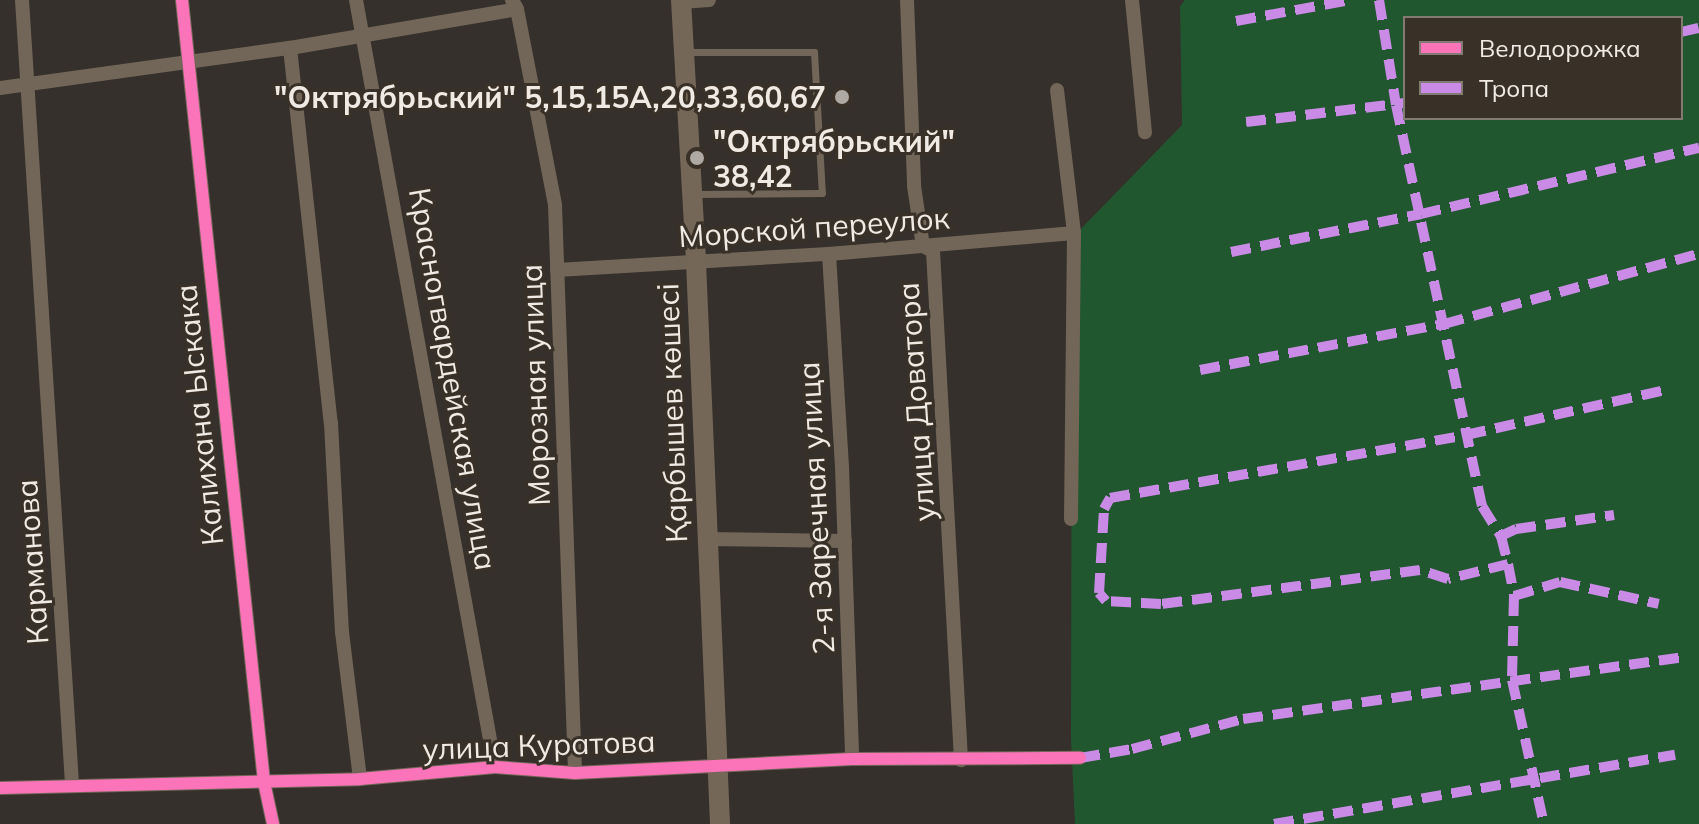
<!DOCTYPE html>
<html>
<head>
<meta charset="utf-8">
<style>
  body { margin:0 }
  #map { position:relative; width:1699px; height:824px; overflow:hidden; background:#35302b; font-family:Mulish,sans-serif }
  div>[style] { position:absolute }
  .green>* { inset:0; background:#20572f }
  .service>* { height:7px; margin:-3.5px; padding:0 3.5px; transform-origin:3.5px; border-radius:3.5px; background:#726658 }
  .minor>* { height:14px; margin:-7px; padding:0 7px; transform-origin:7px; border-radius:7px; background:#726658 }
  .secondary>* { height:20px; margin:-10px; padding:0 10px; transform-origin:10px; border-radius:10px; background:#756758 }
  .quiet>* { height:10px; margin-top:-5px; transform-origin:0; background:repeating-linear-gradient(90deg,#ca8be6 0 20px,transparent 0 30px) }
  .cycleway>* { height:12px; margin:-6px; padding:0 6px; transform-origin:6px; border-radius:6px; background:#fb73b8 }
  .dots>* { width:22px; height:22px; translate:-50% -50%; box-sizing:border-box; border:4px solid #393127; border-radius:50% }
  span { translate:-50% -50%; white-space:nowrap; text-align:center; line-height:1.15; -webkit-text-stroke:6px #393127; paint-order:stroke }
  .poi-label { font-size:30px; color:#f0eae4; font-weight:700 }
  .right { translate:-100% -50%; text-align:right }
  .left { translate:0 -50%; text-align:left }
  .street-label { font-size:30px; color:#f0eae4 }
  .legend { position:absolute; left:1403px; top:16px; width:280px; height:104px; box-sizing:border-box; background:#393127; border:2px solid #827b73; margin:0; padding:10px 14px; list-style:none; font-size:24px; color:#f0eae4 }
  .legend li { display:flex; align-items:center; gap:16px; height:40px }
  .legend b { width:40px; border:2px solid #827b73 }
</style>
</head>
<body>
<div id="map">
  <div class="green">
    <i style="clip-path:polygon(evenodd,1185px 0,1699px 0,1699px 824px,1075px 824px,1071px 739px,1072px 238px,1182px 125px,1180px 6px,1185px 0,1405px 18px,1681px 18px,1681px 118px,1405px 118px,1405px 18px)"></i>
  </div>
  <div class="service">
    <i style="left:687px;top:52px;width:127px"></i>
    <i style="left:814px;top:52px;width:141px;rotate:86.8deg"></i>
    <i style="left:822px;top:193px;width:128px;rotate:179.6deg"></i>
  </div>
  <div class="minor">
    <i style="left:22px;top:0;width:786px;rotate:86.35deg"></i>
    <i style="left:182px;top:0;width:786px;rotate:84.01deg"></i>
    <i style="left:264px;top:782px;width:43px;rotate:77.9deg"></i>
    <i style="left:356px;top:0;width:779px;rotate:79.73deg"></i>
    <i style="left:512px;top:0;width:10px;rotate:61deg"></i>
    <i style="left:517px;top:9px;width:200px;rotate:79deg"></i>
    <i style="left:555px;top:205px;width:568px;rotate:87.98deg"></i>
    <i style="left:907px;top:0;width:186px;rotate:87.8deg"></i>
    <i style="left:914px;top:186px;width:61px;rotate:81.5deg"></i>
    <i style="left:923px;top:246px;width:11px;rotate:27deg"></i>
    <i style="left:933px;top:251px;width:510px;rotate:86.85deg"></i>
    <i style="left:1132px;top:0;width:133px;rotate:84.4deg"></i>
    <i style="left:681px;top:2px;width:28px;rotate:-4deg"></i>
    <i style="left:290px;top:48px;width:377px;rotate:83.8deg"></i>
    <i style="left:331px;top:423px;width:209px;rotate:87deg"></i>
    <i style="left:342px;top:632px;width:148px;rotate:83deg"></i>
    <i style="left:0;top:88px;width:293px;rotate:-7.9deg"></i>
    <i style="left:290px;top:48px;width:230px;rotate:-9.7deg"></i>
    <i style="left:1057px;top:90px;width:144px;rotate:83.2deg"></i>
    <i style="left:1074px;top:233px;width:286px;rotate:90.6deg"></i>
    <i style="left:829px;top:254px;width:213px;rotate:86.5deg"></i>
    <i style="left:842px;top:467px;width:292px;rotate:88deg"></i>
    <i style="left:557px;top:270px;width:272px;rotate:-3.4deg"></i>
    <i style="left:829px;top:254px;width:246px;rotate:-4.9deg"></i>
    <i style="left:706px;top:539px;width:139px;rotate:0.8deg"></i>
    <i style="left:0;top:788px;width:360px;rotate:-1.4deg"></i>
    <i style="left:360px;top:779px;width:136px;rotate:-5.1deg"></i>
    <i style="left:495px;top:767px;width:80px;rotate:4.3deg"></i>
    <i style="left:575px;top:773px;width:277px;rotate:-2.9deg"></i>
    <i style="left:852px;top:759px;width:228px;rotate:-0.3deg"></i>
  </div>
  <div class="secondary">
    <i style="left:681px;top:0;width:262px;rotate:86.7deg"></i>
    <i style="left:696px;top:262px;width:563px;rotate:87.55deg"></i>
  </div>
  <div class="quiet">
    <i style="left:1379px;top:0;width:106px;rotate:80.8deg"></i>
    <i style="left:1396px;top:105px;width:410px;rotate:77.9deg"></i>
    <i style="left:1482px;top:506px;width:36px;rotate:58deg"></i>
    <i style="left:1501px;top:536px;width:29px;rotate:76deg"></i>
    <i style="left:1508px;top:564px;width:33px;rotate:79deg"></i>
    <i style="left:1514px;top:596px;width:84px;rotate:91.4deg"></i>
    <i style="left:1512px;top:680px;width:148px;rotate:77.5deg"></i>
    <i style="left:1236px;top:21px;width:116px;rotate:-10.4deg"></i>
    <i style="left:1681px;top:32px;width:18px;rotate:-13deg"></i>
    <i style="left:1246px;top:122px;width:160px;rotate:-6.8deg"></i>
    <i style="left:1231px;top:252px;width:194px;rotate:-11.3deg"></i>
    <i style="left:1421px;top:214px;width:286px;rotate:-13.4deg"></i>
    <i style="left:1200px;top:370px;width:248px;rotate:-10.7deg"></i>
    <i style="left:1444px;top:324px;width:264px;rotate:-15.4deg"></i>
    <i style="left:1501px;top:536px;width:17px;rotate:-25deg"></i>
    <i style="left:1516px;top:529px;width:99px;rotate:-8.1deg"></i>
    <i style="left:1508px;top:564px;width:62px;rotate:166deg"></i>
    <i style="left:1448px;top:579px;width:29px;rotate:-162deg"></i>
    <i style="left:1420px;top:570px;width:261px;rotate:172.5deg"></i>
    <i style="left:1161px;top:604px;width:55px;rotate:-176.9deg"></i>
    <i style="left:1106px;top:601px;width:11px;rotate:-131deg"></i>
    <i style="left:1099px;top:593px;width:84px;rotate:-86.6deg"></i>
    <i style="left:1104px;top:509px;width:13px;rotate:-61deg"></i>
    <i style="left:1110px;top:498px;width:362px;rotate:-10deg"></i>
    <i style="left:1466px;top:435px;width:205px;rotate:-12.7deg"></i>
    <i style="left:1514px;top:596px;width:48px;rotate:-16.9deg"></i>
    <i style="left:1560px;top:582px;width:101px;rotate:12.5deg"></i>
    <i style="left:1080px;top:758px;width:53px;rotate:-9.8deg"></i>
    <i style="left:1132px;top:749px;width:115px;rotate:-15.1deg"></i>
    <i style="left:1243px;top:719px;width:446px;rotate:-8deg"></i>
    <i style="left:1274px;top:824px;width:407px;rotate:-9.8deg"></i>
  </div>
  <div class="cycleway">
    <i style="left:182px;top:0;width:786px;rotate:84.01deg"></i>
    <i style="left:264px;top:782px;width:43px;rotate:77.9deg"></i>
    <i style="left:0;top:788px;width:360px;rotate:-1.4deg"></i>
    <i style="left:360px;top:779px;width:136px;rotate:-5.1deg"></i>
    <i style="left:495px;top:767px;width:80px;rotate:4.3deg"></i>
    <i style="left:575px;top:773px;width:277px;rotate:-2.9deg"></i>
    <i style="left:852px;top:759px;width:228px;rotate:-0.3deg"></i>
  </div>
  <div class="dots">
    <i style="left:842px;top:97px;background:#afa9a3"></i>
    <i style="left:697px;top:158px;background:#afa9a3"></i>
  </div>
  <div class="poi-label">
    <span class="right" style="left:826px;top:97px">"Октрябрьский" 5,15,15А,20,33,60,67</span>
    <span class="left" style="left:713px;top:158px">"Октрябрьский"<br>38,42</span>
  </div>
  <div class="street-label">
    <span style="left:814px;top:227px;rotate:-4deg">Морской переулок</span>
    <span style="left:453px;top:379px;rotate:80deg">Красногвардейская улица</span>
    <span style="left:535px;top:385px;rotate:-92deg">Морозная улица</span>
    <span style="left:916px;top:402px;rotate:-94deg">улица Доватора</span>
    <span style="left:672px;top:413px;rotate:-92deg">Қарбышев көшесі</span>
    <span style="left:199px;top:415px;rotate:-96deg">Калихана Ыскака</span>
    <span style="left:816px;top:508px;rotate:-93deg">2-я Заречная улица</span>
    <span style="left:32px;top:562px;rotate:-94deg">Карманова</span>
    <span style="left:539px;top:745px;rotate:-2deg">улица Куратова</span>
  </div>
  <ul class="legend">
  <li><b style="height:10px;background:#fb73b8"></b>Велодорожка</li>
  <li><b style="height:10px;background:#ca8be6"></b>Тропа</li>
  </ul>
</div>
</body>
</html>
